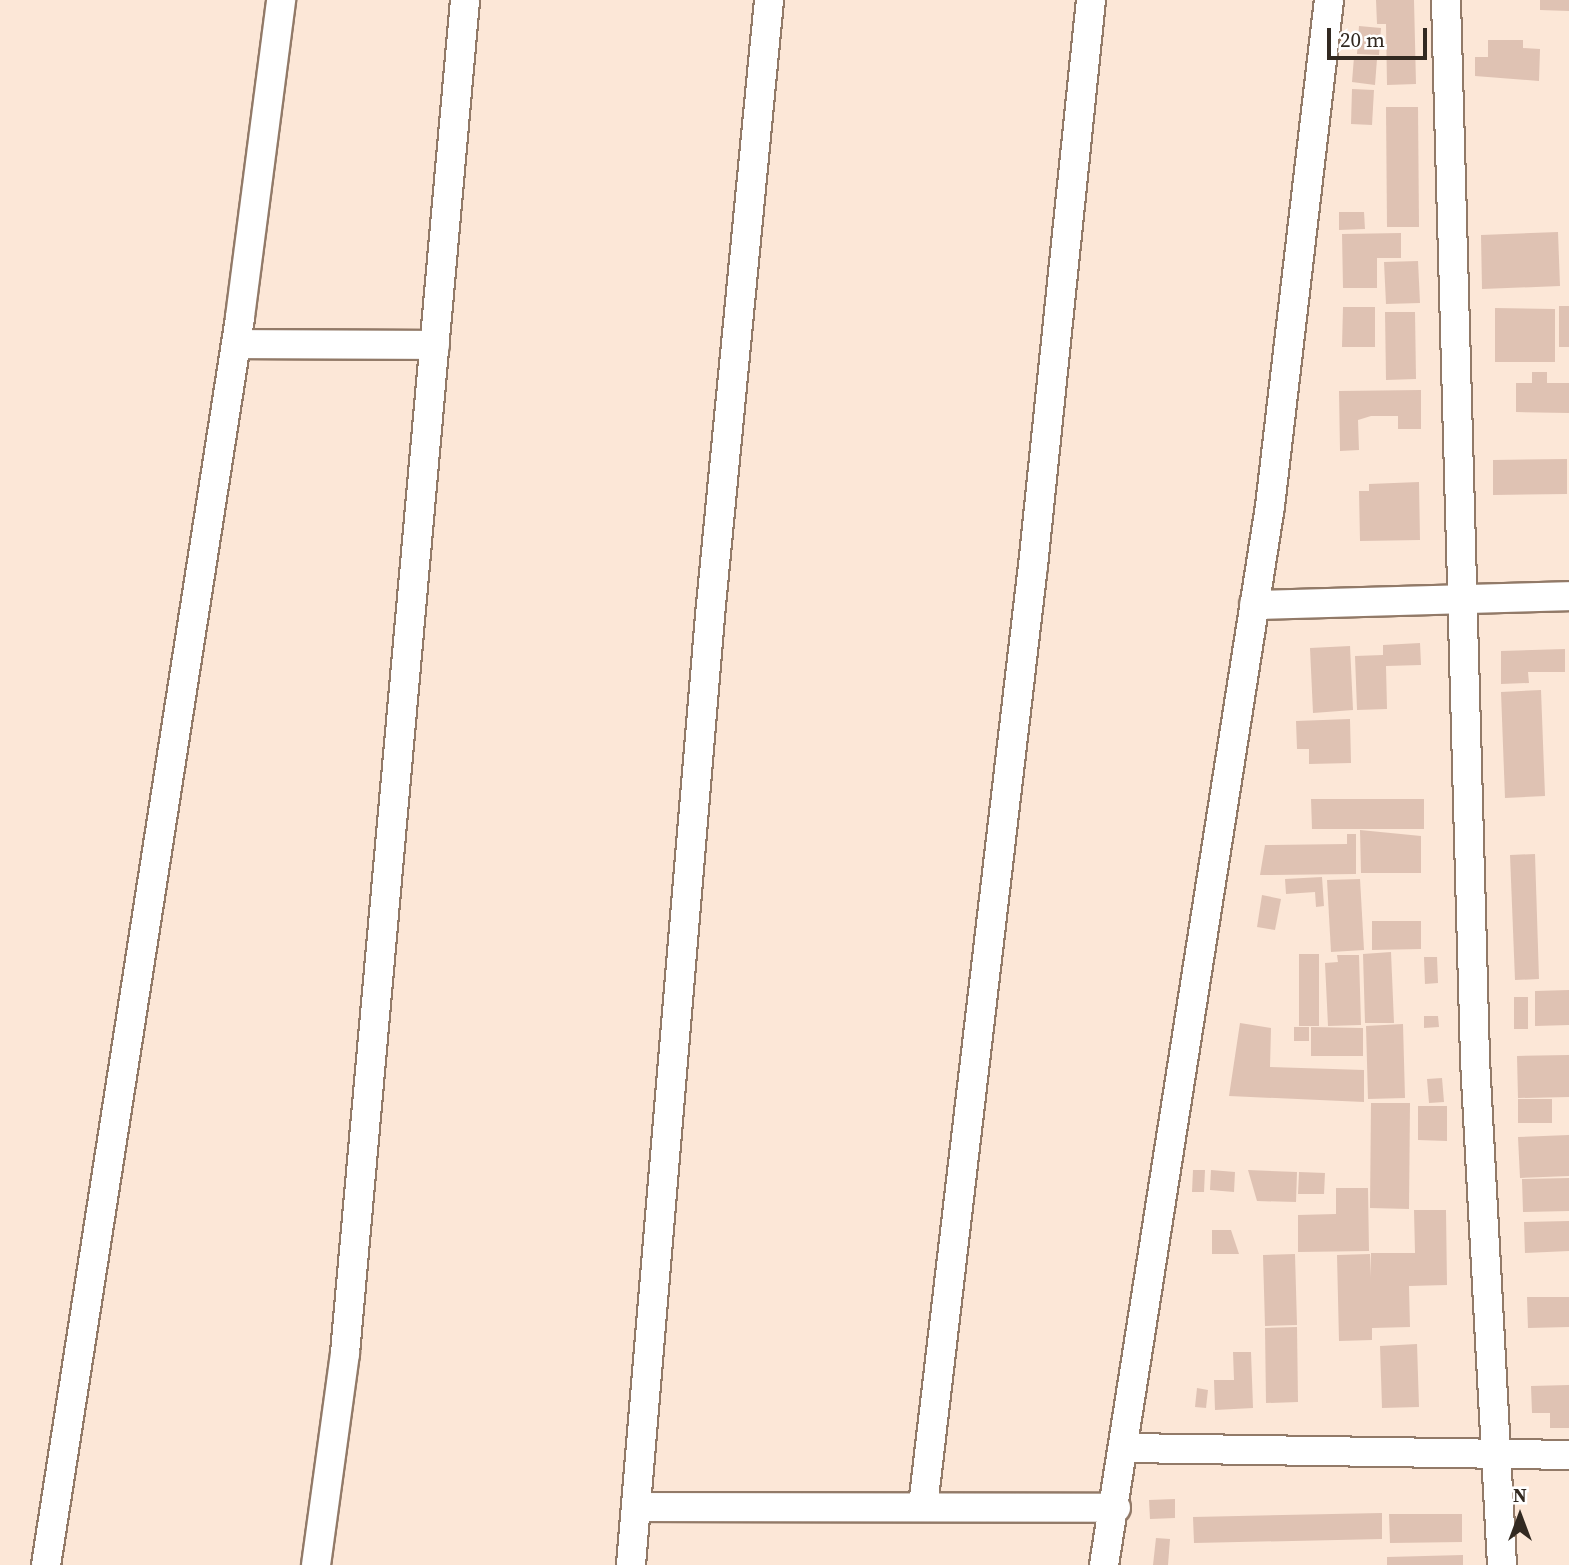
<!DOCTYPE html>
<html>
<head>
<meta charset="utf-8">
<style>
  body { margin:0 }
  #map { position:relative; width:1569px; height:1565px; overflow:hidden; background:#fce7d7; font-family:"Source Serif 4",serif }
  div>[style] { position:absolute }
  .building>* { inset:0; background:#dfc2b3 }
  .roads { filter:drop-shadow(2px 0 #927a68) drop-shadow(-2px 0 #927a68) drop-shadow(0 2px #927a68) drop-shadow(0 -2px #927a68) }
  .street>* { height:28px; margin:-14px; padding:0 14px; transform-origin:14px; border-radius:14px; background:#fff }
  span { translate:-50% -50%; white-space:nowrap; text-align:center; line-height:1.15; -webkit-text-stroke:6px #fff; paint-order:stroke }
  .north { position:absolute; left:1485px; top:1481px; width:70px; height:70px; -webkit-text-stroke:5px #fff; paint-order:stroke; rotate:0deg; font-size:19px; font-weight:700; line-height:28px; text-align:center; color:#322921 }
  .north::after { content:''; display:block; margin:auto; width:24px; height:32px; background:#322921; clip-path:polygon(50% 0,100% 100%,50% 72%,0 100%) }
  .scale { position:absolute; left:1327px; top:28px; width:100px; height:32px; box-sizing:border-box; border:4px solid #322921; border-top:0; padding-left:9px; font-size:21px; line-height:24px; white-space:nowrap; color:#322921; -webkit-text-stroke:5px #fff; paint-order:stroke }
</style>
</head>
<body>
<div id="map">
  <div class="building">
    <i style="clip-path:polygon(1376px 0,1414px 0,1416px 84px,1387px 85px,1386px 24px,1377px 24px)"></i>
    <i style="clip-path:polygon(1540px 0,1569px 0,1569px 11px,1540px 10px)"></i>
    <i style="clip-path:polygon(1359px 26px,1381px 28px,1379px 55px,1357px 54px)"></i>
    <i style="clip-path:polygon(1488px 40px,1523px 40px,1523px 48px,1540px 49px,1539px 81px,1475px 76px,1475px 57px,1488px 57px)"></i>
    <i style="clip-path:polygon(1354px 57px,1377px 59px,1375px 85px,1352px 82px)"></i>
    <i style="clip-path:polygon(1352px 89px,1374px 90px,1372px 125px,1351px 124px)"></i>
    <i style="clip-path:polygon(1386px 107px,1418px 107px,1419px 227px,1387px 227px)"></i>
    <i style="clip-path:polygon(1339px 212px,1364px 212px,1365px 229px,1339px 230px)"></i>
    <i style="clip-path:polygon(1558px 232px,1560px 286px,1482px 289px,1481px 235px)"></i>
    <i style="clip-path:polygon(1401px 233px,1401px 258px,1377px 258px,1377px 288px,1343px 288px,1342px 234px)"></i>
    <i style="clip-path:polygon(1418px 261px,1420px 303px,1386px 304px,1384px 262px)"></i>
    <i style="clip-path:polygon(1559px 306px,1569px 306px,1569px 347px,1559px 347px)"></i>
    <i style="clip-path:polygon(1343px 307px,1375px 307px,1375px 347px,1342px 347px)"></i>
    <i style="clip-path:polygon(1495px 308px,1555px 309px,1555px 362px,1495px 362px)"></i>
    <i style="clip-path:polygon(1385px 312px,1415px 312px,1416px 379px,1386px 380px)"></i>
    <i style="clip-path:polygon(1532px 372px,1547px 372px,1547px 383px,1569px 383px,1569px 413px,1516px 412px,1516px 383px,1532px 383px)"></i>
    <i style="clip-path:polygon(1421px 390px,1421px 429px,1398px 429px,1398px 416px,1371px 416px,1358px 420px,1359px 450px,1340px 451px,1339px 391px)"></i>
    <i style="clip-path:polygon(1567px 459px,1567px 494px,1493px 495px,1493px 460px)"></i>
    <i style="clip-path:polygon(1419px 482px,1420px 540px,1360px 541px,1359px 491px,1369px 491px,1369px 484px)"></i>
    <i style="clip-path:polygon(1420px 643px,1421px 665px,1386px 666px,1387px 709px,1357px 710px,1355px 656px,1383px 655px,1383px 645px)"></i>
    <i style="clip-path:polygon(1350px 646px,1353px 710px,1313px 713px,1310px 648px)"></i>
    <i style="clip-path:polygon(1565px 649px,1565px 672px,1528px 672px,1529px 683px,1501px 684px,1501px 651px)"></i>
    <i style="clip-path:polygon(1541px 690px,1545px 796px,1505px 798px,1501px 692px)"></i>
    <i style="clip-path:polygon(1350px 719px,1351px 763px,1309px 764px,1309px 749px,1297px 749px,1296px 721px)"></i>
    <i style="clip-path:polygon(1311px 799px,1424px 799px,1424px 829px,1312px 829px)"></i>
    <i style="clip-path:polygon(1360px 830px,1421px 836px,1421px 873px,1361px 873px)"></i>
    <i style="clip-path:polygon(1347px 834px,1356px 834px,1356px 874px,1260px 875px,1265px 845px,1347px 844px)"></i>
    <i style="clip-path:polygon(1535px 854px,1539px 979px,1515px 980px,1510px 855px)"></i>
    <i style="clip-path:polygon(1322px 877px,1324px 906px,1316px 907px,1315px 892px,1286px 894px,1285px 879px)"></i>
    <i style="clip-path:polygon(1360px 879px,1364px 950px,1331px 952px,1327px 880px)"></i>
    <i style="clip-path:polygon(1262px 895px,1281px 899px,1275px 930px,1257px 927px)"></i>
    <i style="clip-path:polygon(1372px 921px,1421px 921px,1421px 949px,1372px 950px)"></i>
    <i style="clip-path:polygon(1391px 952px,1394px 1023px,1365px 1023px,1363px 954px)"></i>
    <i style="clip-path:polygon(1299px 954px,1319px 954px,1319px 1026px,1299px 1026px)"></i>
    <i style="clip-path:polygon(1337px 955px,1359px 955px,1361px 1025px,1328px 1026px,1325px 963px,1338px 962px)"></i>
    <i style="clip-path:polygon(1424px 957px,1437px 957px,1438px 983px,1425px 984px)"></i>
    <i style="clip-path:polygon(1569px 990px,1569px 1025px,1535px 1026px,1535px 991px)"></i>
    <i style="clip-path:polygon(1514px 997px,1528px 997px,1528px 1029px,1514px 1029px)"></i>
    <i style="clip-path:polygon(1424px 1016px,1438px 1016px,1439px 1027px,1424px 1028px)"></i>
    <i style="clip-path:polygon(1240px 1023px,1271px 1028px,1270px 1067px,1364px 1070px,1364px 1102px,1229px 1096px)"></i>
    <i style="clip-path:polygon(1403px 1024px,1405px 1098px,1368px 1099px,1366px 1026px)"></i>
    <i style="clip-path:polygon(1294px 1027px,1309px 1027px,1309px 1041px,1294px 1041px)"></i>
    <i style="clip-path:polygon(1311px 1027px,1363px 1028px,1363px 1056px,1311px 1056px)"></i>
    <i style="clip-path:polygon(1569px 1055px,1569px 1097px,1518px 1098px,1517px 1056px)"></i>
    <i style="clip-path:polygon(1442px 1078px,1444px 1102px,1429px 1103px,1427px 1079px)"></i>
    <i style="clip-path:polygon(1518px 1099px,1552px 1099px,1552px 1123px,1518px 1123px)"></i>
    <i style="clip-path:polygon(1371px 1103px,1410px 1103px,1409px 1209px,1370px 1208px)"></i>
    <i style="clip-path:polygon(1418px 1106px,1447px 1106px,1447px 1141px,1418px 1140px)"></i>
    <i style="clip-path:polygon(1569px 1135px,1569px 1176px,1520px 1178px,1518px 1137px)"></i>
    <i style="clip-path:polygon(1193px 1170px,1205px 1170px,1204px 1192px,1192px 1192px)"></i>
    <i style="clip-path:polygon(1211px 1170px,1235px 1172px,1234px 1192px,1210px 1190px)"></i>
    <i style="clip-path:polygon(1248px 1170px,1297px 1172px,1296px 1202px,1257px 1201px)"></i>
    <i style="clip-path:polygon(1299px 1172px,1325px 1173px,1324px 1194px,1298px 1194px)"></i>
    <i style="clip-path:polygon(1569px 1178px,1569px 1211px,1523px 1212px,1522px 1179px)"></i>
    <i style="clip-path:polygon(1336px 1188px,1368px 1188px,1369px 1251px,1298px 1252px,1298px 1215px,1336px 1214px)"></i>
    <i style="clip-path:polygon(1414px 1210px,1446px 1210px,1447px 1285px,1409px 1286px,1410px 1327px,1372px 1328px,1372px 1340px,1339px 1341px,1337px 1255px,1370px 1254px,1371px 1277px,1371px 1253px,1415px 1253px)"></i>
    <i style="clip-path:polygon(1569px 1221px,1569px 1251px,1525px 1253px,1524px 1222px)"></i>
    <i style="clip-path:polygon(1212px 1230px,1231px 1230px,1239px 1254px,1212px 1254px)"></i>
    <i style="clip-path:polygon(1295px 1254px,1297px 1325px,1265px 1326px,1263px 1255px)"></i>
    <i style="clip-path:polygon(1527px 1297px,1569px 1297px,1569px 1327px,1528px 1328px)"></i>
    <i style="clip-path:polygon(1297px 1327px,1298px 1402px,1266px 1403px,1265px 1328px)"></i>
    <i style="clip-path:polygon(1417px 1344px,1419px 1407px,1382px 1408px,1380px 1346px)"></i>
    <i style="clip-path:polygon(1233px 1352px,1251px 1352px,1253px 1408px,1215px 1410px,1214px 1380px,1234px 1380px)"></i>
    <i style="clip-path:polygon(1569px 1385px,1569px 1428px,1550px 1428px,1550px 1413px,1532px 1413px,1531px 1386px)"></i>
    <i style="clip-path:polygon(1197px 1388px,1208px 1390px,1206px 1408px,1195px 1407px)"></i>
    <i style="clip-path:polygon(1175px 1499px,1175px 1518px,1150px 1519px,1149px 1500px)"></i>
    <i style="clip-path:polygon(1382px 1513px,1382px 1539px,1194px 1543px,1193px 1517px)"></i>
    <i style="clip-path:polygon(1389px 1514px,1462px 1514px,1462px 1542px,1390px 1543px)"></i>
    <i style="clip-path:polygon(1156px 1538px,1170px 1539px,1168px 1565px,1153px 1565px)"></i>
    <i style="clip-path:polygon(1463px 1555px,1463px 1565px,1387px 1565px,1387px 1557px)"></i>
  </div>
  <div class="roads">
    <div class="street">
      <i style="left:1446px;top:0;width:1060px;rotate:88.43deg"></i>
      <i style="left:1475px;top:1060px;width:506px;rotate:86.94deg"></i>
      <i style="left:236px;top:344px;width:199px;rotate:0.3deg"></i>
      <i style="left:1254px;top:605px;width:315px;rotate:-1.6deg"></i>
      <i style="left:1127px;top:1448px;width:442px;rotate:0.9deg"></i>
      <i style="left:923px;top:1506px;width:946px;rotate:-83.33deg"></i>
      <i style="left:1033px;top:566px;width:569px;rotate:-84.15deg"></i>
      <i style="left:636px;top:1507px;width:480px;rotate:0.1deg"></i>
      <i style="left:46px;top:1565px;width:1263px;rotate:-81.16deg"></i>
      <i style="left:240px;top:317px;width:320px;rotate:-82.6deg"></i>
      <i style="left:316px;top:1565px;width:214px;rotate:-82.2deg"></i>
      <i style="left:345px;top:1353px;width:1358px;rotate:-84.93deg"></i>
      <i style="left:631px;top:1565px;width:963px;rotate:-85.24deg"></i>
      <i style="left:711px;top:605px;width:608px;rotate:-84.52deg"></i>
      <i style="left:1104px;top:1565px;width:1072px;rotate:-81.09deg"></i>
      <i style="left:1270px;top:506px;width:509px;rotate:-83.35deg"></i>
    </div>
  </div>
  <div class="north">N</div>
  <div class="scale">20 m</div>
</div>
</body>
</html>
